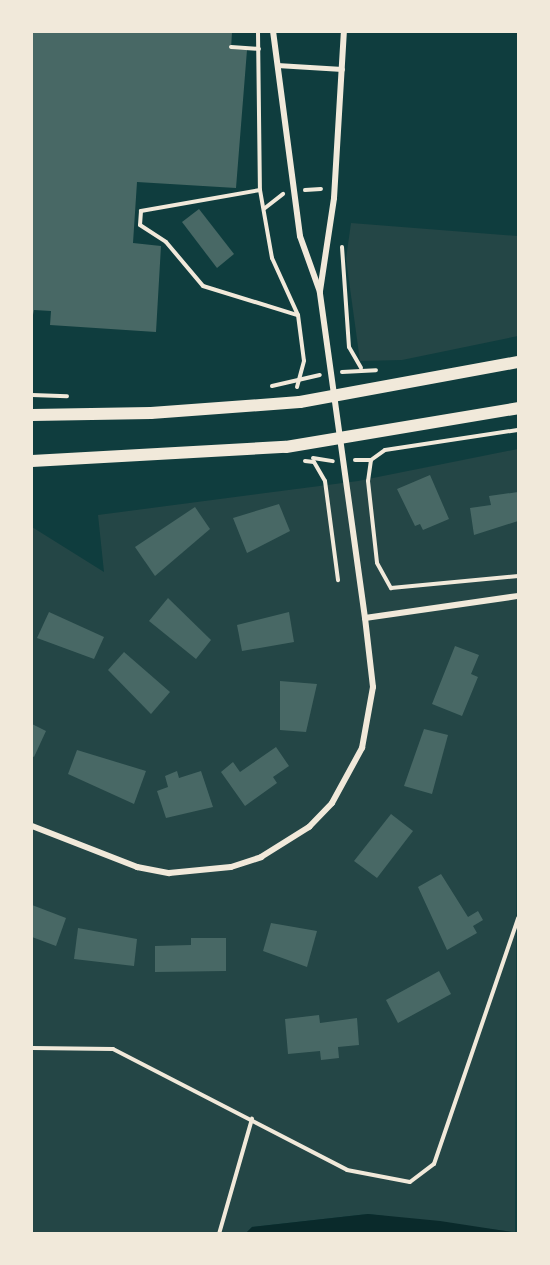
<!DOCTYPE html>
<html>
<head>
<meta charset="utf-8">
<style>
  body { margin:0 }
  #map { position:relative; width:550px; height:1265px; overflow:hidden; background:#0f3d3e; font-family:Quicksand,sans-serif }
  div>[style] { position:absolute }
  .green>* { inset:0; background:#244646 }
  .water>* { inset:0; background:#0a2a2b }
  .building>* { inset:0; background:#486865 }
  .path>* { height:4px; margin:-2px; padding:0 2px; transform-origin:2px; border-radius:2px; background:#f1e9da }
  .service>* { height:4.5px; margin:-2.25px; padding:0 2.25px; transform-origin:2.25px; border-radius:2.25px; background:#f1e9da }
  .minor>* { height:6px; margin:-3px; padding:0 3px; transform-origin:3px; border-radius:3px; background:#f1e9da }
  .secondary>* { height:12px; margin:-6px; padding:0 6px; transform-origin:6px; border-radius:6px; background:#f1e9da }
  span { translate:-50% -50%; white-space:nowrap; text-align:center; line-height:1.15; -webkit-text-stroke:6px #f1e9da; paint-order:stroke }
  .frame { position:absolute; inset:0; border:33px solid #f1e9da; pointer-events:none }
</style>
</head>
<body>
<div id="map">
  <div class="green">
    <i style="clip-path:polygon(351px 223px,518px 236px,518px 336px,402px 360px,360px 361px,346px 259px)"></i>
    <i style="clip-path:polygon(518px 449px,515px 1232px,368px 1214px,252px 1227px,246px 1233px,32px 1233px,32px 527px,104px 572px,98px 515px,358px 481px)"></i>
  </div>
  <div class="water">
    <i style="clip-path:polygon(368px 1214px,440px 1221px,518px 1233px,246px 1233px,252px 1227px)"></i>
  </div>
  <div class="building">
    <i style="clip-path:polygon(32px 32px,232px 32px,231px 49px,247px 50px,236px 188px,137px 182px,133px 243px,161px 246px,156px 332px,50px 325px,51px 311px,34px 310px,32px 320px)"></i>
    <i style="clip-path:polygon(199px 209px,234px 254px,217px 268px,182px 222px)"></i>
    <i style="clip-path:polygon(430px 475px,449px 519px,423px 530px,420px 524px,415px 526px,397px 489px)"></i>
    <i style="clip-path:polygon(518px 492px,518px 521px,474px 535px,470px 508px,491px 505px,489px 496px)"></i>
    <i style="clip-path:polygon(279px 504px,290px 531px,247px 553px,233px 518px)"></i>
    <i style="clip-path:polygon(195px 507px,210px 529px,155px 576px,135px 547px)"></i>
    <i style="clip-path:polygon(168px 598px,211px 640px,196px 659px,149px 621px)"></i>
    <i style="clip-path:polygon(49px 612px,104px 637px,94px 659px,37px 638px)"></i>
    <i style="clip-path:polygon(289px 612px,294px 642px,242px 651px,237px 625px)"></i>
    <i style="clip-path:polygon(455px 646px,479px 655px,471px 674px,478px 677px,462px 716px,432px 704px)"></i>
    <i style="clip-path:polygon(124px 652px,170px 692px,151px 714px,108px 670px)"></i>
    <i style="clip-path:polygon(280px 681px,317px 684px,306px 732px,280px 730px)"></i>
    <i style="clip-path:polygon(32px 724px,46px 731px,34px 757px,32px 756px)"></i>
    <i style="clip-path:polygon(424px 729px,448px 735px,432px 794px,404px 786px)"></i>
    <i style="clip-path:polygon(276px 747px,289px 766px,273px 777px,277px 783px,245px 806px,221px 772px,233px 762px,240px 772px)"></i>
    <i style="clip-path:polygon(77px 750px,146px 771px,134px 804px,68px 774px)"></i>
    <i style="clip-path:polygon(177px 771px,179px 778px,201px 771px,213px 807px,166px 818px,157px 791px,168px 787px,165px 776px)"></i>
    <i style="clip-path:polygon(391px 814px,413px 831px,377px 878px,354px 861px)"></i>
    <i style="clip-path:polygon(441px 874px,468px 917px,478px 911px,483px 920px,473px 926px,477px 933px,447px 950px,418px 887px)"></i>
    <i style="clip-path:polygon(32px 905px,66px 918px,56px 946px,32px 937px)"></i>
    <i style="clip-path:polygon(271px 923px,317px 931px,307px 967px,263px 951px)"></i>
    <i style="clip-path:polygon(78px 928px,137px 939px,134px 966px,74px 959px)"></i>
    <i style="clip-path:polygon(191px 938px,226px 938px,226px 971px,155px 972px,155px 946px,191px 945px)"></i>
    <i style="clip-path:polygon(439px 971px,451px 994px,398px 1023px,386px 1000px)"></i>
    <i style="clip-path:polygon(319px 1015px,320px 1023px,357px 1018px,359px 1045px,338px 1047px,339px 1058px,321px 1060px,320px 1051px,288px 1054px,285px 1019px)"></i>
  </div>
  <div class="path">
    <i style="left:258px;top:32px;width:158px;rotate:89.3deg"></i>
    <i style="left:260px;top:190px;width:69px;rotate:80deg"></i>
    <i style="left:272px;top:258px;width:63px;rotate:65.5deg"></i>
    <i style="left:298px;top:315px;width:46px;rotate:82.6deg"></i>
    <i style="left:304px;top:361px;width:27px;rotate:105deg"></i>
    <i style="left:231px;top:47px;width:28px;rotate:4deg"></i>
    <i style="left:260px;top:190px;width:121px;rotate:170deg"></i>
    <i style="left:141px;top:211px;width:14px;rotate:94deg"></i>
    <i style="left:140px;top:225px;width:31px;rotate:33deg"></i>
    <i style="left:166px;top:242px;width:57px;rotate:49.9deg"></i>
    <i style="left:203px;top:286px;width:98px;rotate:17.1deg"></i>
    <i style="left:305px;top:190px;width:16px;rotate:-4deg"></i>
    <i style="left:265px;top:208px;width:23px;rotate:-38deg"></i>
    <i style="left:342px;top:247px;width:100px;rotate:86deg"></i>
    <i style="left:349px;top:347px;width:24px;rotate:60deg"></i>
    <i style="left:342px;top:372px;width:34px;rotate:-3deg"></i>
    <i style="left:272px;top:386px;width:49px;rotate:-12.9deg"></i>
    <i style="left:32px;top:395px;width:35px;rotate:2deg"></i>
    <i style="left:313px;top:458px;width:20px;rotate:9deg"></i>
    <i style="left:355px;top:460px;width:16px"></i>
    <i style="left:371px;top:460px;width:17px;rotate:-36deg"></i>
    <i style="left:385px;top:450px;width:134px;rotate:-8.6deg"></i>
    <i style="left:371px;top:460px;width:21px;rotate:98deg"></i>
    <i style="left:368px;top:481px;width:82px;rotate:83.7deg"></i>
    <i style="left:377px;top:563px;width:29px;rotate:61deg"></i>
    <i style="left:391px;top:588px;width:128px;rotate:-5.4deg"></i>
    <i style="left:305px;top:461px;width:9px;rotate:6deg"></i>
    <i style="left:314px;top:462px;width:22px;rotate:60deg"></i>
    <i style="left:325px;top:481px;width:100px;rotate:82.5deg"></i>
    <i style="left:32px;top:1048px;width:81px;rotate:0.7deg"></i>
    <i style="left:113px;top:1049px;width:263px;rotate:27.3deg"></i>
    <i style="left:347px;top:1170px;width:64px;rotate:10.8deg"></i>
    <i style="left:410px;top:1182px;width:30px;rotate:-37deg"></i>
    <i style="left:434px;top:1164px;width:260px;rotate:-71.1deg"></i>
    <i style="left:219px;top:1234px;width:120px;rotate:-74deg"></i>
  </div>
  <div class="service">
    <i style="left:277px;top:65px;width:65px;rotate:3.5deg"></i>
  </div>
  <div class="minor">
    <i style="left:320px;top:291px;width:94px;rotate:-81.4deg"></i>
    <i style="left:334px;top:198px;width:166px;rotate:-86.6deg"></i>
    <i style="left:365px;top:618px;width:155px;rotate:-8.2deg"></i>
    <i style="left:32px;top:826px;width:113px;rotate:21.3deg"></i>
    <i style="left:137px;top:867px;width:33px;rotate:11deg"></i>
    <i style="left:169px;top:873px;width:62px;rotate:-5.5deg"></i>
    <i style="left:231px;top:867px;width:32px;rotate:-18deg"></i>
    <i style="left:261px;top:857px;width:57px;rotate:-32deg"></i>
    <i style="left:309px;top:827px;width:33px;rotate:-46deg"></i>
    <i style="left:332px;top:803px;width:63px;rotate:-61.4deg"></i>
    <i style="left:362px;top:748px;width:62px;rotate:-79.8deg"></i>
    <i style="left:373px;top:687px;width:69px;rotate:-96.6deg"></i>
    <i style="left:365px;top:618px;width:329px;rotate:-97.9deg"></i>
    <i style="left:320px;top:292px;width:59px;rotate:-109.7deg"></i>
    <i style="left:300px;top:236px;width:206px;rotate:-97.5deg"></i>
  </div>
  <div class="secondary">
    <i style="left:32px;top:415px;width:119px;rotate:-1deg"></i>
    <i style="left:151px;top:413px;width:149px;rotate:-4.2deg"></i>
    <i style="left:300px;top:402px;width:222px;rotate:-10.4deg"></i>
    <i style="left:32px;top:461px;width:254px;rotate:-3.2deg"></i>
    <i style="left:286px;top:447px;width:235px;rotate:-9.5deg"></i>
  </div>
  <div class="frame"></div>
</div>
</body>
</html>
